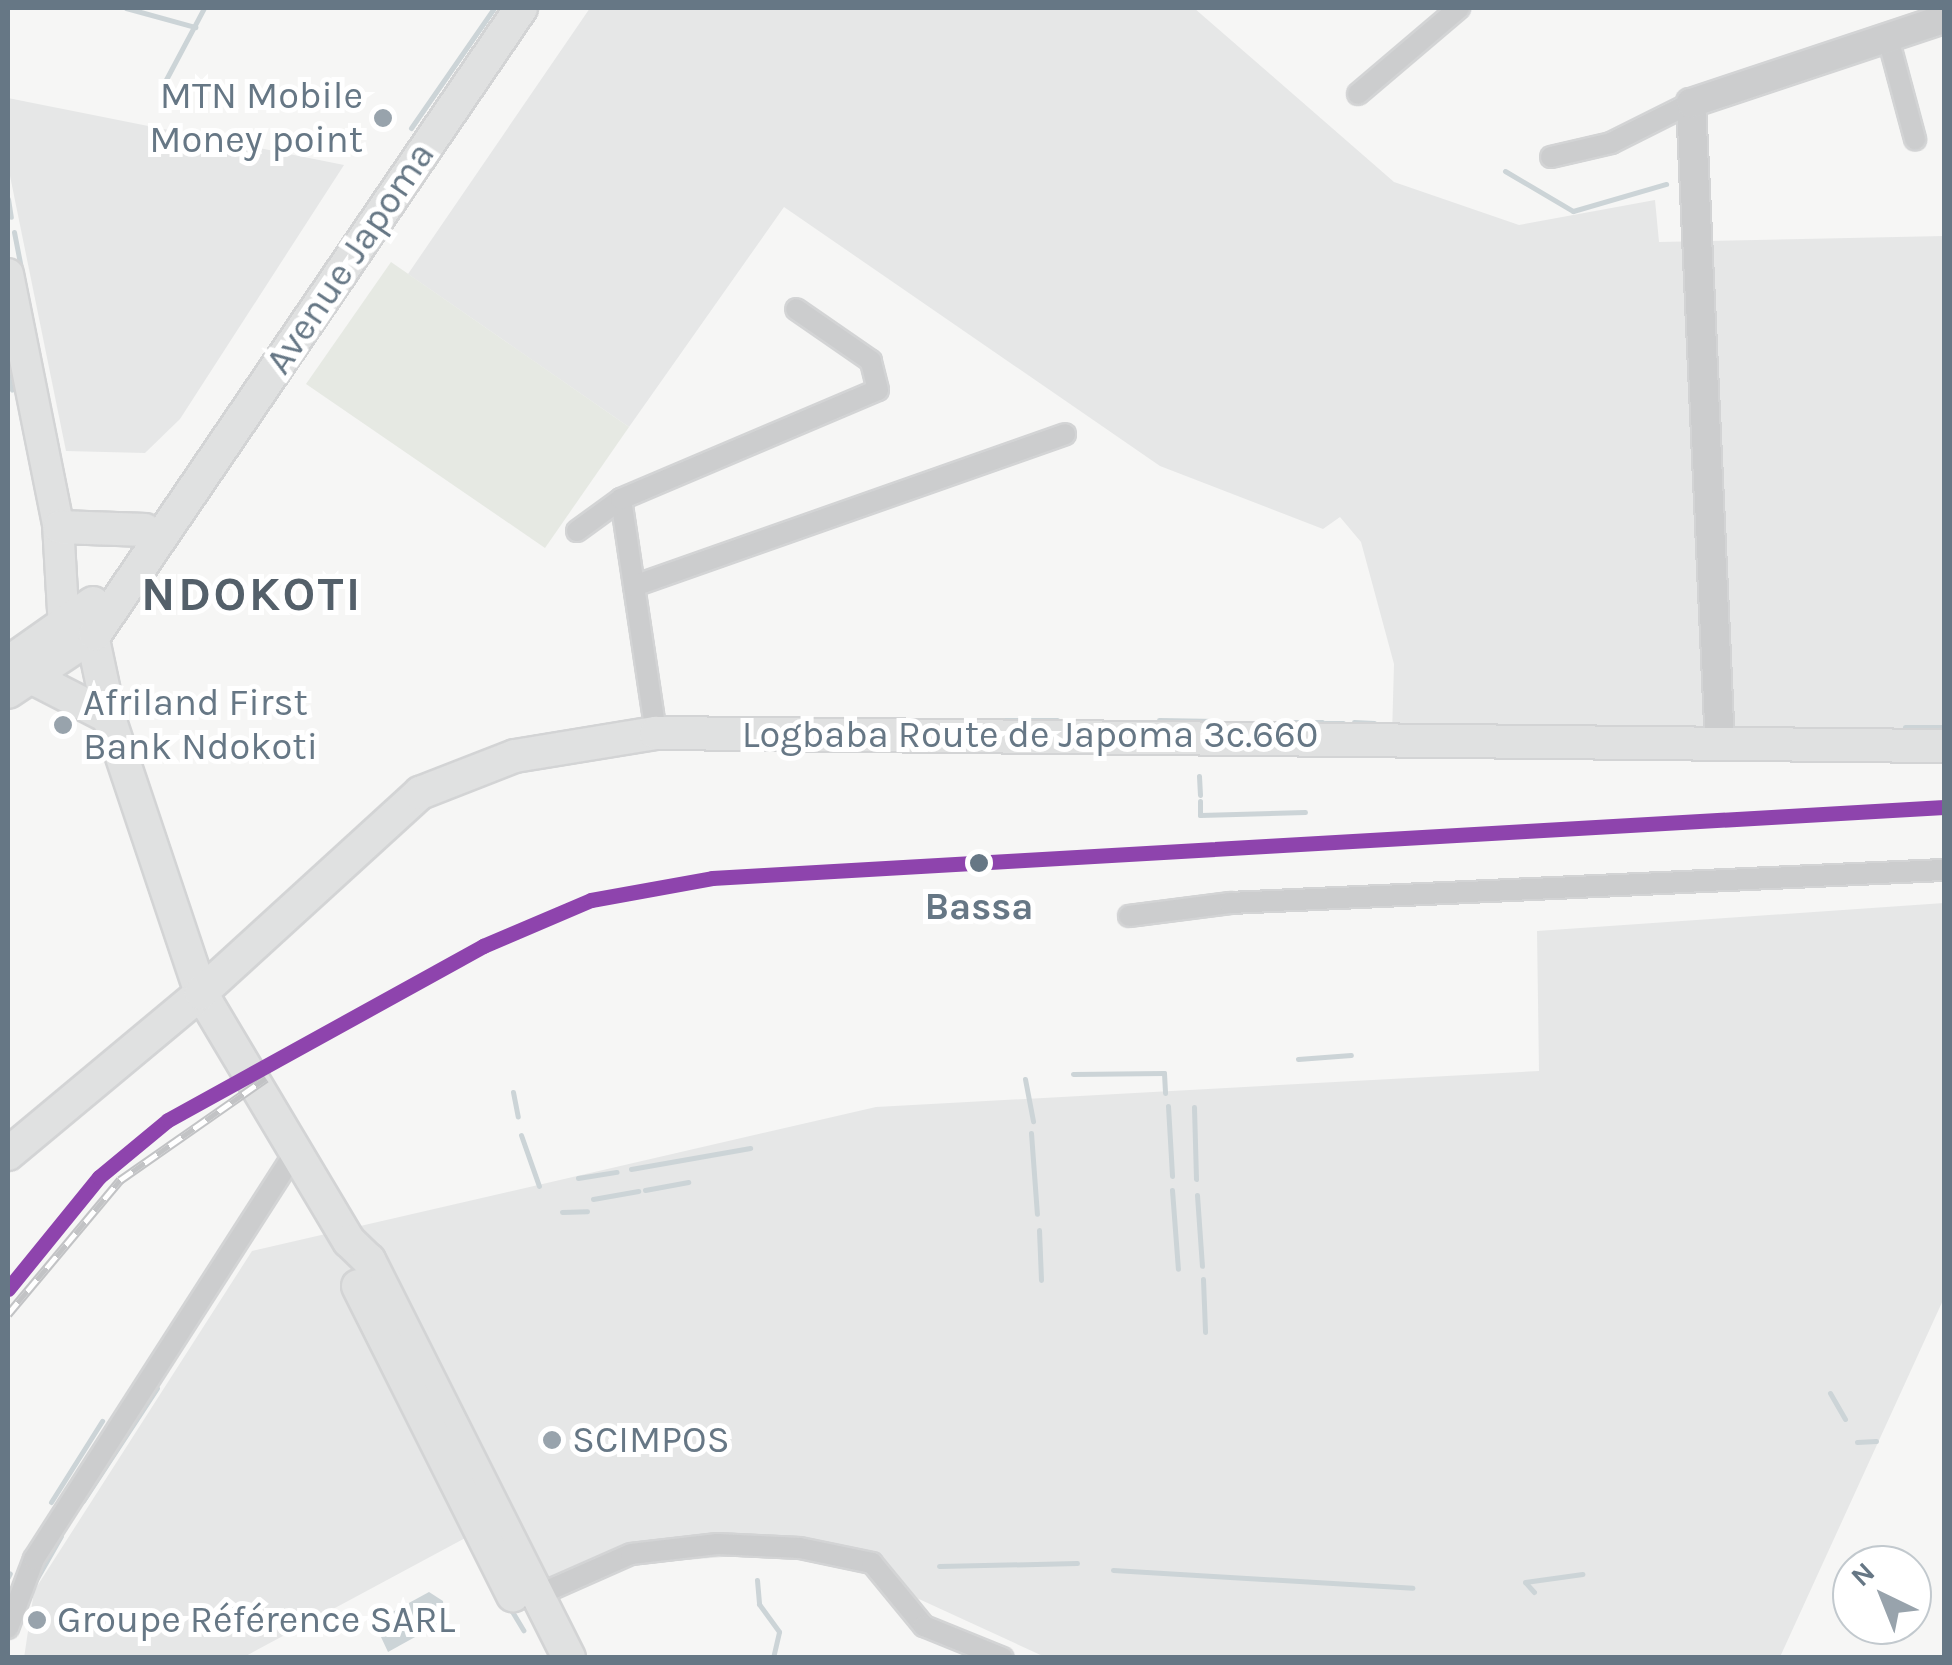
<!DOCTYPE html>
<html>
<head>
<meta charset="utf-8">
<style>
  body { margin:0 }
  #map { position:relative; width:1952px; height:1665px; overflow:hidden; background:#f6f6f5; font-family:Karla,sans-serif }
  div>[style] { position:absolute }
  .built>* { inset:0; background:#e6e7e7 }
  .green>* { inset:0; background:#e6e9e3 }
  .water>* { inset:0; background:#ccd4d7 }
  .stream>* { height:5px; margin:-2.5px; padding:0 2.5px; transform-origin:2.5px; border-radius:2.5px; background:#ccd4d7 }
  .roads { filter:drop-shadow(2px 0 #d3d4d5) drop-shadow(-2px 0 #d3d4d5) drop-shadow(0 2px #d3d4d5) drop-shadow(0 -2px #d3d4d5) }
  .minor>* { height:20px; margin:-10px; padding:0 10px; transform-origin:10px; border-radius:10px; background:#cccdce }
  .tertiary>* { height:28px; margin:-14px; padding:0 14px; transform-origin:14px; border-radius:14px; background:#cccdce }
  .secondary>* { height:30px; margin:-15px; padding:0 15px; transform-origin:15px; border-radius:15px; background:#e0e1e1 }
  .primary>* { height:32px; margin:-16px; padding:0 16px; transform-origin:16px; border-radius:16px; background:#e0e1e1 }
  .rail>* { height:9px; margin-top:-4.5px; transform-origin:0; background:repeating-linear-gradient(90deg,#fff 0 15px,#c2c3c5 0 30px); box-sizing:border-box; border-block:2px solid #c2c3c5 }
  .rail-1>* { height:15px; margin:-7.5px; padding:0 7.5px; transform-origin:7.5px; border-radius:7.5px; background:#8e44ad }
  .dots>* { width:28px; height:28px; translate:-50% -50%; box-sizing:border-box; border:5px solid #fff; border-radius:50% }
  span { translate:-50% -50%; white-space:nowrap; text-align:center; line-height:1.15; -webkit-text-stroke:10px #fff; paint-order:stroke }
  .poi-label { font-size:38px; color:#667785 }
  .right { translate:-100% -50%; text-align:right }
  .left { translate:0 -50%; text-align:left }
  .street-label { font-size:38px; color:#667785 }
  .stop-label { font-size:38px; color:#667785; font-weight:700 }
  .district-label { font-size:48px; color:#54606a; font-weight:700; letter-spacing:2.5px }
  .frame { position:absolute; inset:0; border:10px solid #667785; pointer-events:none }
  .north { position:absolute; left:1832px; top:1545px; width:100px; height:100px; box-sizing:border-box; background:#fff; border:2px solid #c2c9ce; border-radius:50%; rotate:317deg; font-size:28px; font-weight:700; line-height:40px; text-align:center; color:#667785 }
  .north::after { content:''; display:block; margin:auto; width:35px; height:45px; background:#98a3ac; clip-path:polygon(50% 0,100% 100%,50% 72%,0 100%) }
</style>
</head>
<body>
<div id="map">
  <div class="built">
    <i style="clip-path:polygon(590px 8px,1194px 8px,1394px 182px,1519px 225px,1655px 200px,1659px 242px,1944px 236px,1944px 736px,1392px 735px,1394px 664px,1361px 542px,1340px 517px,1323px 529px,1160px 466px,784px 207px,629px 427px,408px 274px)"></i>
    <i style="clip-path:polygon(8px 98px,344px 165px,180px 419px,145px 453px,66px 451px,8px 166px)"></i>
    <i style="clip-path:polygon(1944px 903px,1944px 1298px,1780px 1657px,1045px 1657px,847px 1566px,760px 1554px,638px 1564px,535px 1595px,495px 1522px,244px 1657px,24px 1658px,34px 1591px,252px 1251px,876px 1107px,1539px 1071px,1537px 931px)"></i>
  </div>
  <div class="green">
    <i style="clip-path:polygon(391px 262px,629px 427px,545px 548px,306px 384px)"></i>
  </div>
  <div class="water">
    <i style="clip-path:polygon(429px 1592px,443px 1601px,444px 1621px,388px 1652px,374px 1622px)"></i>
  </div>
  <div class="stream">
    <i style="left:126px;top:8px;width:72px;rotate:15.4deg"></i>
    <i style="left:162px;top:87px;width:89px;rotate:-62deg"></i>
    <i style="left:411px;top:128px;width:146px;rotate:-55.3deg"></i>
    <i style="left:1505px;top:171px;width:79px;rotate:30.5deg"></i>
    <i style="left:1573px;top:211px;width:97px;rotate:-16.2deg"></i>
    <i style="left:8px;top:199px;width:18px;rotate:81deg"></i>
    <i style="left:14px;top:232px;width:37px;rotate:79deg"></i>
    <i style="left:8px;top:370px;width:20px;rotate:79deg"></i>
    <i style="left:1000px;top:720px;width:57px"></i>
    <i style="left:1159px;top:720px;width:58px;rotate:1deg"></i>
    <i style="left:1289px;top:722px;width:33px"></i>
    <i style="left:1354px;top:722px;width:20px;rotate:3deg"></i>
    <i style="left:1325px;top:723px;width:18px"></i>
    <i style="left:1905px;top:727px;width:39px"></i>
    <i style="left:1670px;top:757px;width:50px;rotate:-2.3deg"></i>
    <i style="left:1199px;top:776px;width:19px;rotate:87deg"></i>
    <i style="left:1200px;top:801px;width:14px;rotate:90deg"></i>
    <i style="left:1200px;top:815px;width:105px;rotate:-1.6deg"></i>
    <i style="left:1298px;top:1059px;width:53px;rotate:-4.3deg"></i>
    <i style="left:1073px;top:1074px;width:91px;rotate:-0.6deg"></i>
    <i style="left:1164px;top:1073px;width:20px;rotate:87deg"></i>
    <i style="left:1025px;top:1079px;width:43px;rotate:79.2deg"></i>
    <i style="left:513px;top:1092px;width:25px;rotate:79deg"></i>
    <i style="left:1168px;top:1106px;width:70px;rotate:86.7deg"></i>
    <i style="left:1194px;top:1107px;width:72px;rotate:88.4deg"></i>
    <i style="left:1031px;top:1133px;width:81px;rotate:85.8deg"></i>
    <i style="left:521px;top:1135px;width:54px;rotate:70.6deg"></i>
    <i style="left:631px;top:1169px;width:121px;rotate:-10deg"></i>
    <i style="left:578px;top:1178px;width:39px;rotate:-9deg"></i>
    <i style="left:645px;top:1190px;width:44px;rotate:-10.5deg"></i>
    <i style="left:1172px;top:1190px;width:79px;rotate:85.7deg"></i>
    <i style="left:1197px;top:1195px;width:71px;rotate:86deg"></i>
    <i style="left:593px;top:1199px;width:46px;rotate:-10.1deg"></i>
    <i style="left:562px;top:1212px;width:25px;rotate:-2deg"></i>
    <i style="left:1039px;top:1230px;width:50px;rotate:87.7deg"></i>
    <i style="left:1203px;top:1279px;width:53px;rotate:87.8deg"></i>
    <i style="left:1830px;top:1393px;width:30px;rotate:60deg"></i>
    <i style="left:1857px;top:1442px;width:19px;rotate:-3deg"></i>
    <i style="left:83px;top:1501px;width:135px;rotate:-56.8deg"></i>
    <i style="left:51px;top:1502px;width:96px;rotate:-57.8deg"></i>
    <i style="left:939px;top:1566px;width:138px;rotate:-1.2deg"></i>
    <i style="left:1113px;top:1570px;width:300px;rotate:3.4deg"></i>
    <i style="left:8px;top:1577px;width:4px;rotate:-63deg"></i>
    <i style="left:37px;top:1578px;width:48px;rotate:-60.3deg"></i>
    <i style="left:757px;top:1580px;width:24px;rotate:85deg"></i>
    <i style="left:759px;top:1604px;width:34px;rotate:54deg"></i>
    <i style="left:779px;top:1632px;width:27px;rotate:103deg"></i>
    <i style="left:1534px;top:1592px;width:13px;rotate:-132deg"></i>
    <i style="left:1525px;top:1582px;width:58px;rotate:-8deg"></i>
    <i style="left:510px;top:1608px;width:26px;rotate:59deg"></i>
  </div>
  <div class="roads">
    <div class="minor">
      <i style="left:1888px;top:38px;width:105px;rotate:75deg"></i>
      <i style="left:1358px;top:94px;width:133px;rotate:-40.4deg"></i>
      <i style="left:1551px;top:157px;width:62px;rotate:-13.1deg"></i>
      <i style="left:1611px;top:143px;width:89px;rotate:-26.6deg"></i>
      <i style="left:621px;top:499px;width:237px;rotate:81.5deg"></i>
      <i style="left:577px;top:531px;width:54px;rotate:-36deg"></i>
      <i style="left:621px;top:499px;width:279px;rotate:-23deg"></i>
      <i style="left:878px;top:390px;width:30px;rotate:-104deg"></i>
      <i style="left:871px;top:361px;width:91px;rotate:-145.3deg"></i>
      <i style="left:634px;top:586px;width:457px;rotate:-19.4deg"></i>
      <i style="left:1129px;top:916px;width:102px;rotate:-7.3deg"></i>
      <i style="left:1230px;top:903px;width:715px;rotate:-2.65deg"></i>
      <i style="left:529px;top:1599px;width:111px;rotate:-23.8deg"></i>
      <i style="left:631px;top:1554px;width:87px;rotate:-6.6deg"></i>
      <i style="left:717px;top:1544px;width:83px;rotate:2.8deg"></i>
      <i style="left:800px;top:1548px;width:74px;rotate:11.8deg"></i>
      <i style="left:872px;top:1563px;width:82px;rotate:50.5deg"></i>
      <i style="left:924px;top:1626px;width:85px;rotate:22.1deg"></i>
      <i style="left:8px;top:1628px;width:74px;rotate:-69.4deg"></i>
      <i style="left:34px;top:1559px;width:483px;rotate:-57.3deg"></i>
    </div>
    <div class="tertiary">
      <i style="left:1720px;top:746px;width:644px;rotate:-92.58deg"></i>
      <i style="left:1691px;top:103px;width:267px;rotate:-18.4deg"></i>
    </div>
    <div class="secondary">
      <i style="left:8px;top:274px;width:255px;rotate:78.7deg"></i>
      <i style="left:58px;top:524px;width:105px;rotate:86.7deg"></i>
    </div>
    <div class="primary">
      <i style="left:60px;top:527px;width:85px;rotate:2deg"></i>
      <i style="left:87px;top:611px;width:116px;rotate:78deg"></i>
      <i style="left:111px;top:724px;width:284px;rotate:71.5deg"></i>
      <i style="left:201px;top:993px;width:289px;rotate:59.2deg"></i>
      <i style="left:349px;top:1241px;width:28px;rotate:44deg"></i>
      <i style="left:369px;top:1260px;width:445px;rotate:63.3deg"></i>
      <i style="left:8px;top:663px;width:104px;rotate:-35.2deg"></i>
      <i style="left:33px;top:678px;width:83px;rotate:27.2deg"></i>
      <i style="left:8px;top:692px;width:105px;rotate:-33.7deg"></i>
      <i style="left:95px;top:634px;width:757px;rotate:-55.76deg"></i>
      <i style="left:8px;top:1154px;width:251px;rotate:-39.8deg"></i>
      <i style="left:201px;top:993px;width:297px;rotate:-42.4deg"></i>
      <i style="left:420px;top:793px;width:102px;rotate:-21.3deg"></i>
      <i style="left:515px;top:756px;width:143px;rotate:-9.3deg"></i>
      <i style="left:656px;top:733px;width:1288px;rotate:0.58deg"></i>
      <i style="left:358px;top:1286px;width:346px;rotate:63.4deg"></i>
    </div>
  </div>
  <div class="rail">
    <i style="left:8px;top:1314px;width:175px;rotate:-50.1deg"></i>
    <i style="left:120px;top:1180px;width:178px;rotate:-34.9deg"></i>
  </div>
  <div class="rail-1">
    <i style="left:8px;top:1289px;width:144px;rotate:-50.9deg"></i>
    <i style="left:99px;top:1177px;width:89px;rotate:-39.6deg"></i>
    <i style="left:168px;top:1120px;width:360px;rotate:-28.9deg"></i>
    <i style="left:483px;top:946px;width:117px;rotate:-23.1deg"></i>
    <i style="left:591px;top:900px;width:123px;rotate:-10.3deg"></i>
    <i style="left:712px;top:878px;width:1234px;rotate:-3.3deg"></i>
  </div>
  <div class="dots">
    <i style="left:383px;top:118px;background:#98a3ac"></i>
    <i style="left:63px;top:725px;background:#98a3ac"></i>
    <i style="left:979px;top:863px;background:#667785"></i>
    <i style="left:552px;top:1440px;background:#98a3ac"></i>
    <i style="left:37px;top:1620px;background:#98a3ac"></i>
  </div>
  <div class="poi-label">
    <span class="right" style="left:363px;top:118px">MTN Mobile<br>Money point</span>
    <span class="left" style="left:83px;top:725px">Afriland First<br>Bank Ndokoti</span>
    <span class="left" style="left:572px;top:1440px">SCIMPOS</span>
    <span class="left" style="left:57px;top:1620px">Groupe Référence SARL</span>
  </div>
  <div class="street-label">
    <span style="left:350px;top:258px;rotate:-56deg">Avenue Japoma</span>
    <span style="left:1030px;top:735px">Logbaba Route de Japoma 3c.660</span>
  </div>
  <div class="stop-label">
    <span style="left:979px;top:907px">Bassa</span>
  </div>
  <div class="district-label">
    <span style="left:252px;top:595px">NDOKOTI</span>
  </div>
  <div class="frame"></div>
  <div class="north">N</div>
</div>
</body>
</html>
